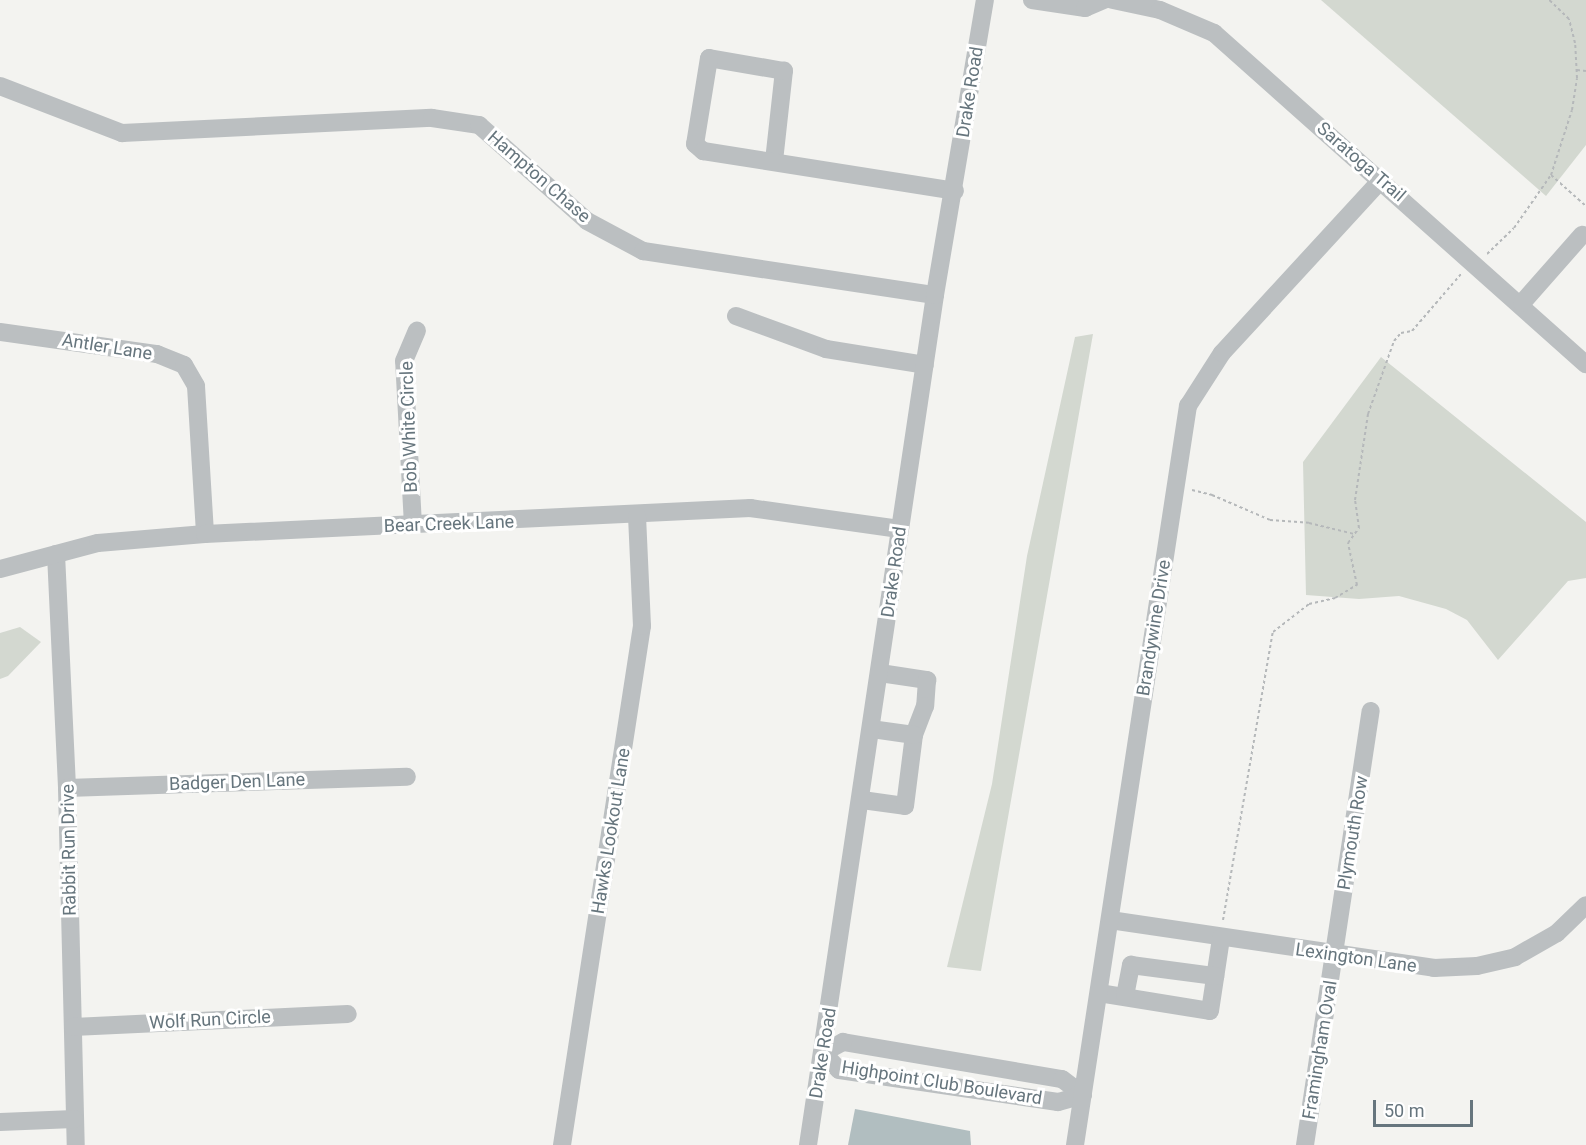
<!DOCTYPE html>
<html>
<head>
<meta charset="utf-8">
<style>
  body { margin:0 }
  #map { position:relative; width:1586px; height:1145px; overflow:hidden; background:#f3f3f0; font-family:Roboto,sans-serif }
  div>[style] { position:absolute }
  .green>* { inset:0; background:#d3d8d0 }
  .water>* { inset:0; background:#b1bec0 }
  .path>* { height:2px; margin-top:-1px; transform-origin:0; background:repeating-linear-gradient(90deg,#b5b8ba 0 3px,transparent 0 6px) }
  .minor>* { height:18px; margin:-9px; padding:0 9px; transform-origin:9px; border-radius:9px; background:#bbbfc1 }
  span { translate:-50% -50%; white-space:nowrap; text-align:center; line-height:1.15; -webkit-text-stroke:6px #fff; paint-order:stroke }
  .street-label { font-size:18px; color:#66757d }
  .scale { position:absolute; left:1373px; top:1100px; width:100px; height:27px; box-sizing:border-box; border:3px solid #66757d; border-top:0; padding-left:8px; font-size:18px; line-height:21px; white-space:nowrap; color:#66757d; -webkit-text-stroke:4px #fff; paint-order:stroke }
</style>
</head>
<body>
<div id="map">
  <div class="green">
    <i style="clip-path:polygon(1321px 0,1586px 0,1586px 145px,1546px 196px)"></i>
    <i style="clip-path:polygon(1093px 334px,981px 971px,947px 967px,992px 784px,1027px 556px,1075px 337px)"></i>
    <i style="clip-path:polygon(1381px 357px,1586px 522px,1586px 578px,1568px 581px,1498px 660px,1467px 620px,1446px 609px,1399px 596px,1359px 599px,1306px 595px,1303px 462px)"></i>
    <i style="clip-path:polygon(20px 627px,41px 642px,8px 676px,0 679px,0 633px)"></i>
  </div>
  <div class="water">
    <i style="clip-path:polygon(855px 1109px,970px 1131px,971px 1145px,848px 1145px)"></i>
  </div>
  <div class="path">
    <i style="left:1577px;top:70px;width:9px;rotate:6deg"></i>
    <i style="left:1551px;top:175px;width:47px;rotate:41.5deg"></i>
    <i style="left:1487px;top:254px;width:37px;rotate:-44deg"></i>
    <i style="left:1514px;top:228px;width:65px;rotate:-55.1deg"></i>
    <i style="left:1551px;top:175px;width:68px;rotate:-72.1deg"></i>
    <i style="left:1572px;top:110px;width:32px;rotate:-81deg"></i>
    <i style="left:1577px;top:78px;width:35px;rotate:-93deg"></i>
    <i style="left:1575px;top:43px;width:25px;rotate:-104deg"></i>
    <i style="left:1569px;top:19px;width:28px;rotate:-136deg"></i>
    <i style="left:1192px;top:490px;width:21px;rotate:14deg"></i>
    <i style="left:1212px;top:495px;width:63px;rotate:23.3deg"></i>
    <i style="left:1270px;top:520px;width:39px;rotate:4deg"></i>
    <i style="left:1309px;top:523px;width:46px;rotate:13.7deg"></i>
    <i style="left:1223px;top:920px;width:292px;rotate:-80.2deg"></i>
    <i style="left:1273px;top:632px;width:46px;rotate:-37.9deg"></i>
    <i style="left:1309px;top:604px;width:27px;rotate:-13deg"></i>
    <i style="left:1335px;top:598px;width:26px;rotate:-31deg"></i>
    <i style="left:1357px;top:585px;width:43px;rotate:-102.1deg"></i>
    <i style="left:1348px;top:543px;width:19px;rotate:-54deg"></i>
    <i style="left:1359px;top:528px;width:28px;rotate:-98deg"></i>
    <i style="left:1355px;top:500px;width:87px;rotate:-81.4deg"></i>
    <i style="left:1368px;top:414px;width:77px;rotate:-70.4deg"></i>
    <i style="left:1394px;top:341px;width:11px;rotate:-49deg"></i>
    <i style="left:1401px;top:333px;width:11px;rotate:-10deg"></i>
    <i style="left:1412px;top:331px;width:75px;rotate:-49.3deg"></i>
  </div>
  <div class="minor">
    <i style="left:1032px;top:0;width:54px;rotate:8.6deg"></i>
    <i style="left:1085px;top:8px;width:21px;rotate:-23deg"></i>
    <i style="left:1113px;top:0;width:48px;rotate:12deg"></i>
    <i style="left:1160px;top:10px;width:59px;rotate:23.1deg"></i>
    <i style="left:1214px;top:33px;width:498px;rotate:41.7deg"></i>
    <i style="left:0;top:86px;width:131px;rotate:21.1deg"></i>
    <i style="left:122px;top:133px;width:310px;rotate:-2.8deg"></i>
    <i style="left:432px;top:118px;width:48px;rotate:8.5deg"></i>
    <i style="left:479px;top:125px;width:144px;rotate:41.6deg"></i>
    <i style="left:587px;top:221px;width:64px;rotate:28.2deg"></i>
    <i style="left:643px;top:251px;width:295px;rotate:8.6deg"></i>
    <i style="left:774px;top:161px;width:91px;rotate:-83.7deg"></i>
    <i style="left:784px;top:71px;width:76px;rotate:-170.2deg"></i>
    <i style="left:709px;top:58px;width:87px;rotate:99.2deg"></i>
    <i style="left:695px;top:144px;width:11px;rotate:41deg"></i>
    <i style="left:703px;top:151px;width:255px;rotate:9deg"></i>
    <i style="left:1522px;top:303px;width:91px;rotate:-48.6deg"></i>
    <i style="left:736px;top:316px;width:96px;rotate:20.1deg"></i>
    <i style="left:826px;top:349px;width:100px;rotate:9.2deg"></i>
    <i style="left:0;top:332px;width:159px;rotate:8deg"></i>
    <i style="left:157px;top:354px;width:29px;rotate:22deg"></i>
    <i style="left:184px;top:365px;width:24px;rotate:60deg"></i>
    <i style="left:196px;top:386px;width:148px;rotate:86.5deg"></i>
    <i style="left:413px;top:525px;width:164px;rotate:-93.1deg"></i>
    <i style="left:404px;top:361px;width:33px;rotate:-67deg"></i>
    <i style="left:56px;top:554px;width:234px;rotate:87.3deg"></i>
    <i style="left:67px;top:788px;width:357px;rotate:88.6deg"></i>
    <i style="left:0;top:569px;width:101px;rotate:-14.9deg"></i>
    <i style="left:98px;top:543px;width:107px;rotate:-4.8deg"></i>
    <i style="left:205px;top:534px;width:546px;rotate:-2.73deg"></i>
    <i style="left:750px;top:508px;width:151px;rotate:8deg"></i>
    <i style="left:880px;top:673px;width:48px;rotate:8.5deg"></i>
    <i style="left:927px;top:680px;width:26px;rotate:94deg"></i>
    <i style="left:925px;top:706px;width:31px;rotate:111deg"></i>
    <i style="left:67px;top:788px;width:340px;rotate:-1.9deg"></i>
    <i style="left:862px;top:800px;width:43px;rotate:7.9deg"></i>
    <i style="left:905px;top:806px;width:72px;rotate:-82.8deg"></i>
    <i style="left:914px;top:735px;width:42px;rotate:-171.9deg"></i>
    <i style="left:1110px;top:920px;width:328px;rotate:8.4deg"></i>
    <i style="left:1434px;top:968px;width:43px;rotate:-2.7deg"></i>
    <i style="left:1477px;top:966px;width:39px;rotate:-13deg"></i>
    <i style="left:1515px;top:957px;width:48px;rotate:-29.7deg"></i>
    <i style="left:1557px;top:933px;width:40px;rotate:-44deg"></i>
    <i style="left:1099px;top:993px;width:112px;rotate:9.2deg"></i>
    <i style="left:1210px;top:1011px;width:74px;rotate:-81.4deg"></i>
    <i style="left:1125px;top:996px;width:32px;rotate:-79deg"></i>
    <i style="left:1131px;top:965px;width:85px;rotate:7.5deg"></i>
    <i style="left:73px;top:1027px;width:275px;rotate:-2.7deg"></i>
    <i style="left:843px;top:1042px;width:222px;rotate:9.6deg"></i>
    <i style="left:1062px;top:1079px;width:26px;rotate:37deg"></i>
    <i style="left:1083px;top:1095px;width:26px;rotate:164deg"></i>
    <i style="left:1058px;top:1102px;width:221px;rotate:-171.7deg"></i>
    <i style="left:839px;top:1070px;width:23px;rotate:-133deg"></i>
    <i style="left:823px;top:1053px;width:23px;rotate:-29deg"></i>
    <i style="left:0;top:1122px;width:74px;rotate:-2.3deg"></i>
    <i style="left:562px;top:1145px;width:525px;rotate:-81.24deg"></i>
    <i style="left:642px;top:626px;width:110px;rotate:-92.6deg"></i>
    <i style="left:808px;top:1145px;width:859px;rotate:-81.5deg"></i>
    <i style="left:935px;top:295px;width:299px;rotate:-80.4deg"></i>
    <i style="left:1075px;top:1145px;width:748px;rotate:-81.31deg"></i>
    <i style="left:1188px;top:406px;width:63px;rotate:-57.3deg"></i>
    <i style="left:1222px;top:353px;width:235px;rotate:-47.4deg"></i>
    <i style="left:1305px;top:1145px;width:439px;rotate:-81.4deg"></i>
  </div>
  <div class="street-label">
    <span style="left:970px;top:92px;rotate:-81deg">Drake Road</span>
    <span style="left:1361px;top:162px;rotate:41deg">Saratoga Trail</span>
    <span style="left:539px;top:177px;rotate:41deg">Hampton Chase</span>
    <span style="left:107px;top:347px;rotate:9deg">Antler Lane</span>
    <span style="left:409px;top:427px;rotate:-92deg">Bob White Circle</span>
    <span style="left:449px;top:524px;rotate:-2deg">Bear Creek Lane</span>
    <span style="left:894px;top:572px;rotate:-82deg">Drake Road</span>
    <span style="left:1154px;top:628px;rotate:-81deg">Brandywine Drive</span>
    <span style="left:237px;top:782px;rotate:-2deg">Badger Den Lane</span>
    <span style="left:611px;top:831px;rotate:-81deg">Hawks Lookout Lane</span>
    <span style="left:1353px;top:833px;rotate:-81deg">Plymouth Row</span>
    <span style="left:69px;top:850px;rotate:-91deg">Rabbit Run Drive</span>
    <span style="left:1356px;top:958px;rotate:8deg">Lexington Lane</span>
    <span style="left:210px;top:1020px;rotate:-3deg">Wolf Run Circle</span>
    <span style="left:1320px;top:1050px;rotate:-81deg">Framingham Oval</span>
    <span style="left:823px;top:1053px;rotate:-81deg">Drake Road</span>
    <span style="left:942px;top:1083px;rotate:9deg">Highpoint Club Boulevard</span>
  </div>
  <div class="scale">50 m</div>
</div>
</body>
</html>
